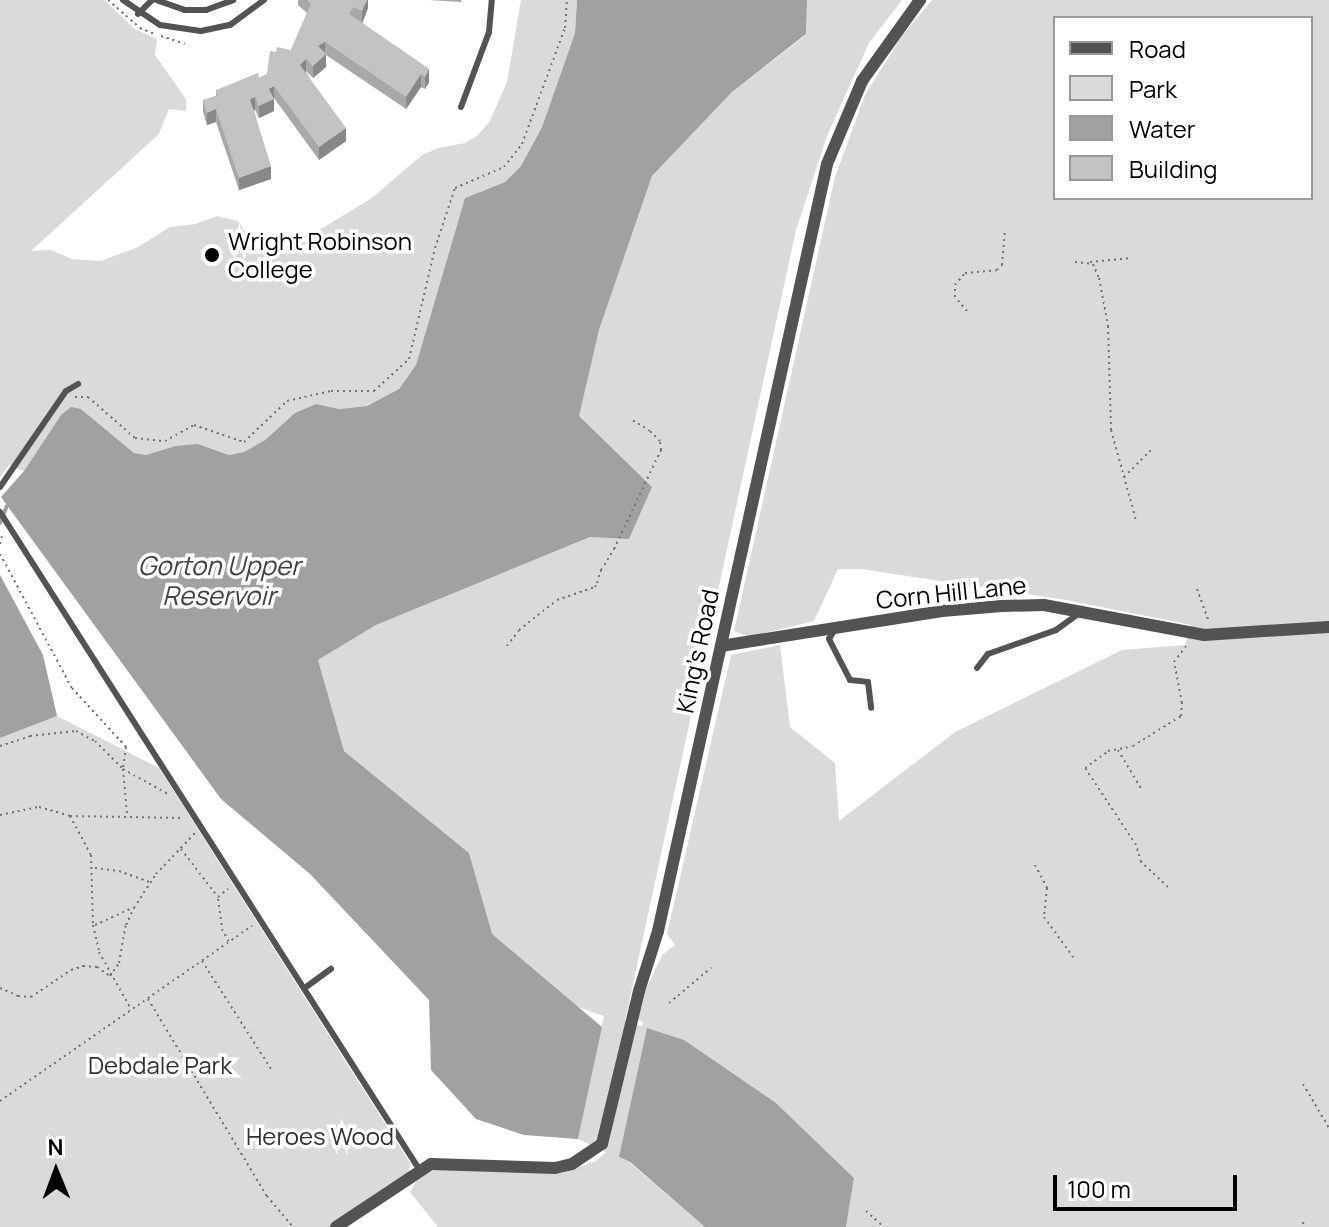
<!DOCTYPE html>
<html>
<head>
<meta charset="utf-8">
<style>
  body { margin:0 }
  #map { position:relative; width:1329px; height:1227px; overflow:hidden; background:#fff; font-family:Manrope,sans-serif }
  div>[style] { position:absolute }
  .green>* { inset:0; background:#dadada }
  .water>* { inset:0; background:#a1a1a1 }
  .stream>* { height:4px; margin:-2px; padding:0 2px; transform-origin:2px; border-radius:2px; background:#a1a1a1 }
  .path>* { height:2px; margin-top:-1px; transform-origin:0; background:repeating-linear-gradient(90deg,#757575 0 2px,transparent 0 6px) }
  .service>* { height:6px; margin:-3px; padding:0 3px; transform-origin:3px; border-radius:3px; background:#535353 }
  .minor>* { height:12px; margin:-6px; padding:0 6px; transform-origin:6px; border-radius:6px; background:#535353 }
  .wall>* { inset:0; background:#a8a8a8 }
  .shaded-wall>* { inset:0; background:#888 }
  .building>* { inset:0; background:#c3c3c3 }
  .dots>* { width:22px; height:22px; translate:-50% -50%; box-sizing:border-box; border:4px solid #fff; border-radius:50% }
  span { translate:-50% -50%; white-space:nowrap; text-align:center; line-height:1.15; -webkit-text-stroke:7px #fff; paint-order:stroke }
  .poi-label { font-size:24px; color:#000 }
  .left { translate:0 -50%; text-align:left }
  .street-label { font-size:24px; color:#000 }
  .park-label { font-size:24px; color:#313131 }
  .water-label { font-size:26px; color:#424242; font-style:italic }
  .legend { position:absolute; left:1053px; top:16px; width:260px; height:184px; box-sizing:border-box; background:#fff; border:2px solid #999; margin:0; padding:10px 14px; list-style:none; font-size:24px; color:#000 }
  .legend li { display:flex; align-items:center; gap:16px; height:40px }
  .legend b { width:40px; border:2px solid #999 }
  .north { position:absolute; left:16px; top:1131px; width:80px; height:80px; -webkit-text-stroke:6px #fff; paint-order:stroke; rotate:359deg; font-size:22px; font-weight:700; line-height:32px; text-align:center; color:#000 }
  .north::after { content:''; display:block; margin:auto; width:28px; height:36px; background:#000; clip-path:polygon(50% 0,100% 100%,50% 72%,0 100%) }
  .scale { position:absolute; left:1053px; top:1175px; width:184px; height:36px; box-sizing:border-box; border:4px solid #000; border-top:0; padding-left:10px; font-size:24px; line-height:28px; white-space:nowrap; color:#000; -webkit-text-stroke:6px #fff; paint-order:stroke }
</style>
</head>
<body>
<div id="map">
  <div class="green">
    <i style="clip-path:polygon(0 0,104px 0,135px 29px,157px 39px,155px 55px,186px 99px,186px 111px,169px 109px,159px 134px,31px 251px,51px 250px,72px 259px,101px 261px,138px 247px,170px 227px,195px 224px,217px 216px,238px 221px,255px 246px,286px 248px,301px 241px,372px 198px,422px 155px,438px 148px,465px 143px,478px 135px,490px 121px,507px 82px,521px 0,577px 0,575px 33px,542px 127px,521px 166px,505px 182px,465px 198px,416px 365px,399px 389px,367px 406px,338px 409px,316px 404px,295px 413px,265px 440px,244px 452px,229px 455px,198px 444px,146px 455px,134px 453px,81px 409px,61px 415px,24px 471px,9px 465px,0 477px)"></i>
    <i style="clip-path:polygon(evenodd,807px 0,902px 0,869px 43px,827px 136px,796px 230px,625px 1021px,642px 1026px,643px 1022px,636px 1019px,639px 1004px,662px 955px,675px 945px,667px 934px,731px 655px,780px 645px,790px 727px,835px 763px,839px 821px,955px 732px,1122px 650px,1185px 645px,1191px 625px,1066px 600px,861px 569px,838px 569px,814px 621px,749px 637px,734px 631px,835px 177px,865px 95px,901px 37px,932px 0,1329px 0,1329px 1227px,846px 1227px,854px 1178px,776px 1103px,619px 1157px,629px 1162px,705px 1227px,438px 1227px,410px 1192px,417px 1180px,439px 1167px,562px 1173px,596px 1161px,606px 1152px,578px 1139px,604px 1016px,578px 1007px,491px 934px,469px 853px,344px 751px,318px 660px,376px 625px,590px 537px,629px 538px,652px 487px,578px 416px,599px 330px,652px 176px,732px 92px,806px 35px,807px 0,1055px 18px,1311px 18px,1311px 198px,1055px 198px,1055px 18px)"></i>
    <i style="clip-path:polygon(57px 716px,159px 768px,410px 1163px,409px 1173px,331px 1227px,0 1227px,0 738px)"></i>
  </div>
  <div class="water">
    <i style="clip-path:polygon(577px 0,807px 0,806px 34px,732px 92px,652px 176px,599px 330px,579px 416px,652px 487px,629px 539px,590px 537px,376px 625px,318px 660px,344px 751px,469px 853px,492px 934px,602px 1027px,578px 1139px,524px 1135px,476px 1119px,431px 1070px,429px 1000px,310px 874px,221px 799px,1px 497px,24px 471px,61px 415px,71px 407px,81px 409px,134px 453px,146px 455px,176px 446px,198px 444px,229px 455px,244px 452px,265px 440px,295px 413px,316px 404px,339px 409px,367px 406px,399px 389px,416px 365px,465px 198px,505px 182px,521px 166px,542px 127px,575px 33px)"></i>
    <i style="clip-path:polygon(0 575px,43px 655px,57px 716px,0 738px)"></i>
    <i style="clip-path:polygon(647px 1028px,684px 1040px,776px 1103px,854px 1178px,846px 1227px,705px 1227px,630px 1162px,619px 1157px)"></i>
  </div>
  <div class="stream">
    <i style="left:0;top:523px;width:18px;rotate:-68deg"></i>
  </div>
  <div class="path">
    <i style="left:108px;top:0;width:43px;rotate:41.2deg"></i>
    <i style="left:140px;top:28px;width:16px;rotate:22deg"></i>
    <i style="left:161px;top:36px;width:25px;rotate:18deg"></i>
    <i style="left:1075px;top:262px;width:18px;rotate:6deg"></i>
    <i style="left:1093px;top:264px;width:15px;rotate:67deg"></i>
    <i style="left:1099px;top:278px;width:49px;rotate:79.4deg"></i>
    <i style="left:1108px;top:326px;width:104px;rotate:88.3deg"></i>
    <i style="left:1111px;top:430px;width:93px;rotate:74.5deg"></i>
    <i style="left:1090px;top:262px;width:42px;rotate:-5.4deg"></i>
    <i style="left:967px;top:311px;width:18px;rotate:-131deg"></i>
    <i style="left:955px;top:297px;width:12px;rotate:-90deg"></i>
    <i style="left:955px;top:285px;width:16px;rotate:-50deg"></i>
    <i style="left:965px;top:273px;width:32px;rotate:-5deg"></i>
    <i style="left:997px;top:270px;width:7px;rotate:-45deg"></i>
    <i style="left:1002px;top:265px;width:33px;rotate:-85deg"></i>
    <i style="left:75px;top:397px;width:13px"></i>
    <i style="left:88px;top:397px;width:62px;rotate:41.1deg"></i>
    <i style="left:135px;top:438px;width:30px;rotate:6deg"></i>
    <i style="left:165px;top:441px;width:33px;rotate:-29deg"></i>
    <i style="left:194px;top:425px;width:53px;rotate:18.8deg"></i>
    <i style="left:244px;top:442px;width:59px;rotate:-43.6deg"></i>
    <i style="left:287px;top:401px;width:45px;rotate:-12.8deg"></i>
    <i style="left:331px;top:391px;width:43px"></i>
    <i style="left:374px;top:391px;width:47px;rotate:-42.4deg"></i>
    <i style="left:409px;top:359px;width:114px;rotate:-76.8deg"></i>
    <i style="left:435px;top:248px;width:63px;rotate:-71.6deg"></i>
    <i style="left:455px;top:188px;width:53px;rotate:-23.2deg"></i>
    <i style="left:504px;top:167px;width:29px;rotate:-52deg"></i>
    <i style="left:522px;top:144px;width:124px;rotate:-69.7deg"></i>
    <i style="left:565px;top:28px;width:28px;rotate:-86deg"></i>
    <i style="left:1124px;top:477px;width:38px;rotate:-45deg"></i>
    <i style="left:0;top:544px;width:8px;rotate:-76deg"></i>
    <i style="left:0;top:554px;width:152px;rotate:61.8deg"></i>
    <i style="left:72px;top:688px;width:80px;rotate:47.5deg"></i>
    <i style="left:126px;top:747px;width:22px;rotate:98deg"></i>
    <i style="left:123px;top:769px;width:45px;rotate:84.9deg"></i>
    <i style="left:1197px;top:589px;width:35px;rotate:70deg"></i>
    <i style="left:507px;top:646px;width:20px;rotate:-53deg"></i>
    <i style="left:519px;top:630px;width:48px;rotate:-38.3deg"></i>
    <i style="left:557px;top:600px;width:40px;rotate:-18.9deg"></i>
    <i style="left:595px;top:587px;width:4px;rotate:-63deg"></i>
    <i style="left:597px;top:583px;width:14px;rotate:-73deg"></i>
    <i style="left:601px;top:570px;width:25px;rotate:-58deg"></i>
    <i style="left:614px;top:549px;width:110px;rotate:-64.6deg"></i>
    <i style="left:661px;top:450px;width:9px;rotate:-96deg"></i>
    <i style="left:660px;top:441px;width:14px;rotate:-135deg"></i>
    <i style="left:650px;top:431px;width:22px;rotate:-148deg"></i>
    <i style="left:0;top:746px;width:32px;rotate:-18deg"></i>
    <i style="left:30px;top:736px;width:46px;rotate:-6.2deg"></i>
    <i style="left:76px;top:731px;width:21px;rotate:28deg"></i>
    <i style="left:95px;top:741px;width:40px;rotate:45deg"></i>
    <i style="left:123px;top:769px;width:51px;rotate:29.1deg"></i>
    <i style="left:1118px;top:750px;width:47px;rotate:59deg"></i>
    <i style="left:0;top:815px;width:40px;rotate:-12deg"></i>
    <i style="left:39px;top:807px;width:32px;rotate:16deg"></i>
    <i style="left:70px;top:816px;width:114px;rotate:1deg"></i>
    <i style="left:70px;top:816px;width:44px;rotate:61.7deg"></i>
    <i style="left:91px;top:855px;width:70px;rotate:88.4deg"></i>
    <i style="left:93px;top:925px;width:28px;rotate:77deg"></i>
    <i style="left:99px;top:952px;width:65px;rotate:60.7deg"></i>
    <i style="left:181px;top:849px;width:61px;rotate:52.4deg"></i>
    <i style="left:218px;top:897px;width:13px;rotate:-39deg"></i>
    <i style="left:1035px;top:865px;width:26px;rotate:62deg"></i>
    <i style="left:1047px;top:888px;width:29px;rotate:96deg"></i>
    <i style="left:1044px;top:917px;width:54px;rotate:54deg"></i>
    <i style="left:95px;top:868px;width:24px;rotate:7deg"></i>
    <i style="left:119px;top:871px;width:33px;rotate:20deg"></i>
    <i style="left:1168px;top:887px;width:37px;rotate:-137deg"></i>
    <i style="left:1141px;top:862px;width:18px;rotate:-106deg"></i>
    <i style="left:1136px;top:845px;width:92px;rotate:-123.5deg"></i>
    <i style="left:1085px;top:768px;width:29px;rotate:-36deg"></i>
    <i style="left:1108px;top:751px;width:25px;rotate:-11deg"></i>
    <i style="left:1133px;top:746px;width:57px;rotate:-32deg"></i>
    <i style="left:1181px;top:716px;width:13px;rotate:-86deg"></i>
    <i style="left:1182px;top:703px;width:42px;rotate:-101deg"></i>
    <i style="left:1174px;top:662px;width:20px;rotate:-53deg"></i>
    <i style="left:218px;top:899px;width:30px;rotate:82deg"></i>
    <i style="left:222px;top:929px;width:15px;rotate:62deg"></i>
    <i style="left:95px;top:925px;width:41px;rotate:-24.7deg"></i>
    <i style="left:202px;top:961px;width:128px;rotate:57.4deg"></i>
    <i style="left:0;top:988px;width:20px;rotate:24deg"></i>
    <i style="left:18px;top:996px;width:13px;rotate:4deg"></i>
    <i style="left:31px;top:997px;width:48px;rotate:-34deg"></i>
    <i style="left:71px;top:970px;width:13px;rotate:-18deg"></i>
    <i style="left:83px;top:966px;width:14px;rotate:4deg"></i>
    <i style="left:97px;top:967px;width:16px;rotate:35deg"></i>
    <i style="left:110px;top:976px;width:16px;rotate:-55deg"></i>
    <i style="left:119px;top:963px;width:39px;rotate:-80deg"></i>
    <i style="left:126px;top:925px;width:19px;rotate:-65deg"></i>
    <i style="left:134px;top:908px;width:40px;rotate:-57.1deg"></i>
    <i style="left:156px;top:874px;width:57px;rotate:-46.4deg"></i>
    <i style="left:148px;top:999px;width:230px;rotate:58.9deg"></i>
    <i style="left:267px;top:1196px;width:40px;rotate:50deg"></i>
    <i style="left:669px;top:1003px;width:55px;rotate:-39.8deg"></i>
    <i style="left:1303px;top:1084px;width:51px;rotate:59.4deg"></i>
    <i style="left:0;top:1101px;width:307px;rotate:-34.8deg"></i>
    <i style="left:866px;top:1211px;width:24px;rotate:42deg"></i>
    <i style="left:1303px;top:1222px;width:5px;rotate:79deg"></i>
  </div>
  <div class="service">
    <i style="left:123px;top:0;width:45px;rotate:34deg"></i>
    <i style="left:160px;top:25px;width:41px;rotate:8.3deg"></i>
    <i style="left:201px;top:31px;width:30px;rotate:-12deg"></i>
    <i style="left:230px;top:25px;width:42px;rotate:-36.3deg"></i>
    <i style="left:156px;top:0;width:31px;rotate:19deg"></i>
    <i style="left:185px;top:10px;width:21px"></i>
    <i style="left:206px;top:10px;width:29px;rotate:-20deg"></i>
    <i style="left:138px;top:14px;width:20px;rotate:-45deg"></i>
    <i style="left:461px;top:107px;width:80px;rotate:-69.5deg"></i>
    <i style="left:489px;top:32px;width:32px;rotate:-85deg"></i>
    <i style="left:0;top:487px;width:116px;rotate:-55.5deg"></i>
    <i style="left:66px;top:391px;width:14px;rotate:-30deg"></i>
    <i style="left:0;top:512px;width:779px;rotate:57.47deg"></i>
    <i style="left:834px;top:631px;width:9px;rotate:122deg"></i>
    <i style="left:829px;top:639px;width:46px;rotate:62.9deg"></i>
    <i style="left:850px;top:680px;width:18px;rotate:6deg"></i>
    <i style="left:868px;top:682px;width:26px;rotate:83deg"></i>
    <i style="left:977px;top:668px;width:18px;rotate:-52deg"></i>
    <i style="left:988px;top:654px;width:72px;rotate:-19.4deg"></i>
    <i style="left:1056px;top:630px;width:29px;rotate:-36deg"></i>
    <i style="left:306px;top:987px;width:31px;rotate:-36deg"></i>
  </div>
  <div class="minor">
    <i style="left:721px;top:646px;width:224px;rotate:-9deg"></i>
    <i style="left:942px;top:611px;width:60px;rotate:-4.8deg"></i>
    <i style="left:1002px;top:606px;width:42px;rotate:-1.4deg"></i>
    <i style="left:1044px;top:605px;width:163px;rotate:10.6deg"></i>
    <i style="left:1204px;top:635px;width:125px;rotate:-3.7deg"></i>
    <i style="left:336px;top:1227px;width:114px;rotate:-33.6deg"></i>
    <i style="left:431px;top:1164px;width:124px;rotate:1.8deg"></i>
    <i style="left:555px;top:1168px;width:17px;rotate:-13deg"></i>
    <i style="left:572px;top:1164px;width:36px;rotate:-34deg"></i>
    <i style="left:602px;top:1144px;width:157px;rotate:-76.4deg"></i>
    <i style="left:639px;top:991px;width:63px;rotate:-72.4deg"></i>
    <i style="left:658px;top:931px;width:785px;rotate:-77.57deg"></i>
    <i style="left:827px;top:164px;width:90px;rotate:-67.1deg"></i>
    <i style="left:862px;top:81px;width:100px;rotate:-54.4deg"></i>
  </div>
  <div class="wall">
    <i style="clip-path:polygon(298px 0,368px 0,368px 8px,362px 23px,429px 69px,429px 82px,425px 89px,421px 87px,406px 109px,326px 55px,326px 67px,313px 78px,306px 71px,306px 72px,346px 141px,319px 160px,274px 98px,274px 111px,259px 118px,255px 110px,254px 110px,271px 179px,239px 190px,216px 122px,207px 125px,203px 112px,203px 100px,216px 96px,216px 90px,259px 78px,267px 74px,276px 52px,291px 50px,307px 13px,298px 5px)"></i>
    <i style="clip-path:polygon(428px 0,461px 0,461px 2px)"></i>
  </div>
  <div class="shaded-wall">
    <i style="clip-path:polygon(367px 0,368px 0,368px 8px,362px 24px,362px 11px)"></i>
    <i style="clip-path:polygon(325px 42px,325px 54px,318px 46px)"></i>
    <i style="clip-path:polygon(326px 54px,326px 67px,313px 78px,313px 66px)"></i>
    <i style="clip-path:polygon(306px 59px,306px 71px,300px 78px,300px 65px)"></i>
    <i style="clip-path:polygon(429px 69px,429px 82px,425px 89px,425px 77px)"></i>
    <i style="clip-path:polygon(421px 74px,421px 87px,406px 109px,406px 97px)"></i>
    <i style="clip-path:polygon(274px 86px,274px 111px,259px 118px,259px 106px,269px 89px)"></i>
    <i style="clip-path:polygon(255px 97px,255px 110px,250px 112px,250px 99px)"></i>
    <i style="clip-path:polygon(216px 109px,216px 122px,207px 125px,207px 113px)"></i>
    <i style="clip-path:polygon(346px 128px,346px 141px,319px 160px,319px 147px)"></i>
    <i style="clip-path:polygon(271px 166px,271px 179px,239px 190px,239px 178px)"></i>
  </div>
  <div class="building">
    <i style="clip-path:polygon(307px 0,367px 0,362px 11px,353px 7px,349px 14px,429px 69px,425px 77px,421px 74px,406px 97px,325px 42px,318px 46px,326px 54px,313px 66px,306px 59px,300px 65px,346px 128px,319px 147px,274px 86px,269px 89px,274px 99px,259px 106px,255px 97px,250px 99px,271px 166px,239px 178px,216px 109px,207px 113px,203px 100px,217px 96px,216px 90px,258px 73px,259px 78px,267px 74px,270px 51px,276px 52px,277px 47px,291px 50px,311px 4px)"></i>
  </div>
  <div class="dots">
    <i style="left:212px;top:255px;background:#000"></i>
  </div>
  <div class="poi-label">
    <span class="left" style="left:228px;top:255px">Wright Robinson<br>College</span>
  </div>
  <div class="street-label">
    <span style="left:951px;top:592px;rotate:-6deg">Corn Hill Lane</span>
    <span style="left:697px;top:651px;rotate:-78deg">King's Road</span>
  </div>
  <div class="park-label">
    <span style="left:160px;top:1065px">Debdale Park</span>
    <span style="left:320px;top:1136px">Heroes Wood</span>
  </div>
  <div class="water-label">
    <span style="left:219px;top:581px">Gorton Upper<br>Reservoir</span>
  </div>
  <ul class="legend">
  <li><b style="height:10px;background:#535353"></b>Road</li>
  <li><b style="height:22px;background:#dadada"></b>Park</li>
  <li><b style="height:22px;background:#a1a1a1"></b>Water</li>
  <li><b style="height:22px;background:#c3c3c3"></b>Building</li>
  </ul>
  <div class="north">N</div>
  <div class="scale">100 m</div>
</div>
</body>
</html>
